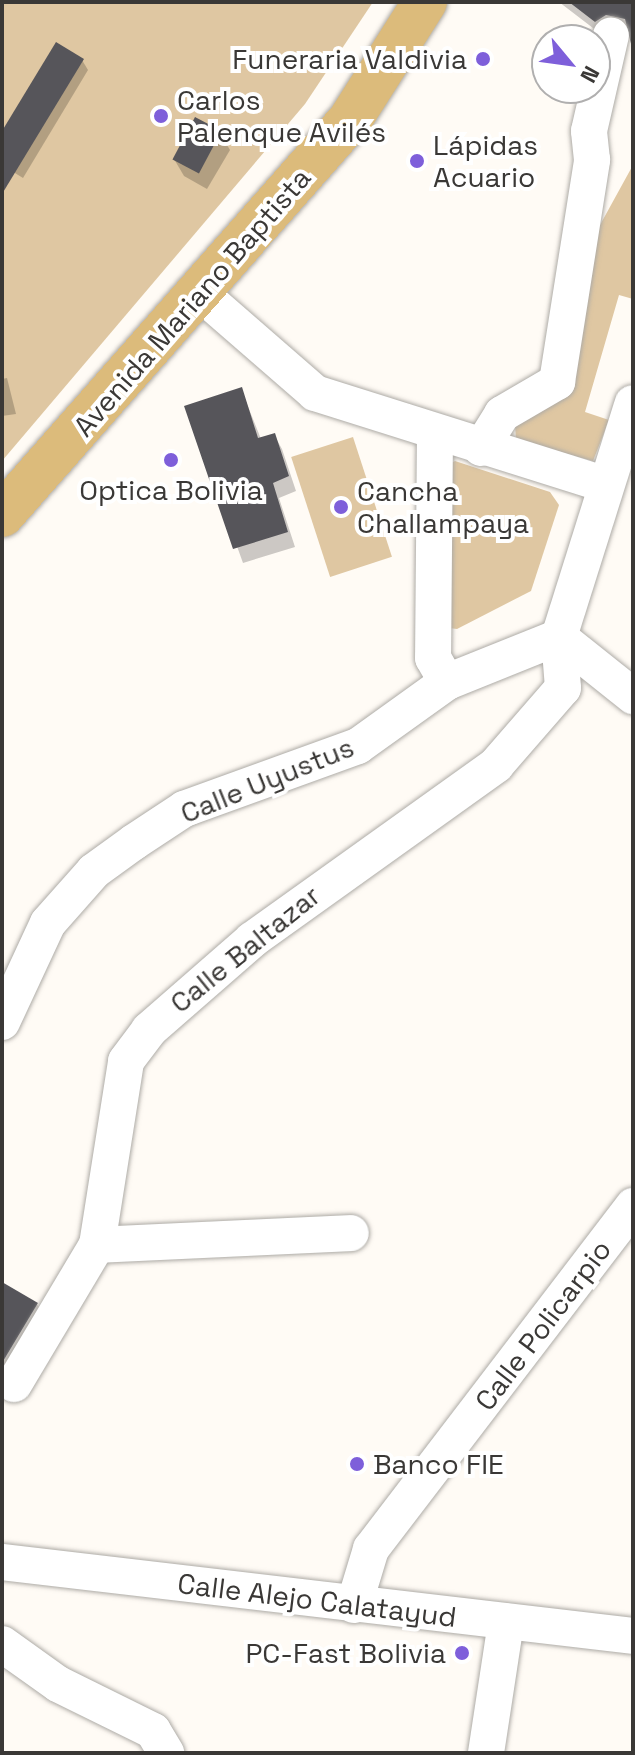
<!DOCTYPE html>
<html>
<head>
<meta charset="utf-8">
<style>
  body { margin:0 }
  #map { position:relative; width:635px; height:1755px; overflow:hidden; background:#fffbf5; font-family:"Space Grotesk",sans-serif }
  div>[style] { position:absolute }
  .green>* { inset:0; background:#dfc7a2; transform-origin:0 0 }
  .shadow>* { inset:0; background:#0003 }
  .building>* { inset:0; background:#56555a; transform-origin:0 0 }
  .roads { filter:drop-shadow(0 0 2px #aeaba6) drop-shadow(0 0 2px #aeaba6) }
  .minor>* { height:36px; margin:-18px; padding:0 18px; transform-origin:18px; border-radius:18px; background:#fff }
  .major>* { height:44px; margin:-22px; padding:0 22px; transform-origin:22px; border-radius:22px; background:#dcbb7b }
  .dots>* { width:22px; height:22px; translate:-50% -50%; box-sizing:border-box; border:4px solid #fff; border-radius:50% }
  span { translate:-50% -50%; white-space:nowrap; text-align:center; line-height:1.15; -webkit-text-stroke:8px #fff; paint-order:stroke }
  .poi-label { font-size:28px; color:#3a3836 }
  .right { translate:-100% -50%; text-align:right }
  .left { translate:0 -50%; text-align:left }
  .street-label { font-size:28px; color:#3a3836 }
  .frame { position:absolute; inset:0; border:4px solid #3a3836; pointer-events:none }
  .north { position:absolute; left:531px; top:24px; width:80px; height:80px; box-sizing:border-box; background:#fff; border:2px solid #b0afaf; border-radius:50%; rotate:119deg; font-size:22px; font-weight:700; line-height:32px; text-align:center; color:#3a3836 }
  .north::after { content:''; display:block; margin:auto; width:28px; height:36px; background:#7e5fda; clip-path:polygon(50% 0,100% 100%,50% 72%,0 100%) }
</style>
</head>
<body>
<div id="map">
  <div class="green">
    <i style="clip-path:polygon(2px 2px,373px 2px,305px 104px,2px 461px)"></i>
    <i style="clip-path:polygon(633px 165px,633px 299px,619px 295px,585px 412px,609px 420px,593px 461px,516px 440px,515px 424px,529px 407px,589px 245px)"></i>
    <i style="left:353px;top:437px;width:126px;height:65px;rotate:72deg"></i>
    <i style="clip-path:polygon(455px 461px,550px 492px,559px 505px,531px 591px,457px 629px,449px 628px,446px 466px)"></i>
  </div>
  <div class="shadow">
    <i style="clip-path:polygon(559px 2px,633px 2px,633px 51px,629px 34px,606px 38px)"></i>
    <i style="clip-path:polygon(82px 60px,88px 70px,23px 178px,2px 165px,2px 135px)"></i>
    <i style="clip-path:polygon(220px 133px,230px 150px,207px 189px,184px 176px,174px 159px)"></i>
    <i style="clip-path:polygon(7px 378px,16px 414px,2px 416px,2px 379px)"></i>
    <i style="clip-path:polygon(241px 389px,261px 439px,274px 435px,282px 449px,296px 491px,279px 498px,295px 547px,243px 563px,187px 407px)"></i>
    <i style="clip-path:polygon(2px 1285px,37px 1304px,47px 1321px,2px 1384px)"></i>
  </div>
  <div class="building">
    <i style="clip-path:polygon(569px 2px,633px 2px,633px 52px,625px 19px,606px 15px,595px 22px)"></i>
    <i style="clip-path:polygon(56px 42px,84px 59px,2px 194px,2px 131px)"></i>
    <i style="left:195px;top:117px;width:30px;height:48px;rotate:28deg"></i>
    <i style="clip-path:polygon(242px 387px,258px 438px,275px 433px,289px 476px,273px 483px,288px 532px,233px 549px,184px 406px)"></i>
    <i style="clip-path:polygon(2px 1282px,38px 1303px,2px 1363px)"></i>
  </div>
  <div class="roads">
    <div class="minor">
      <i style="left:200px;top:293px;width:152px;rotate:41deg"></i>
      <i style="left:315px;top:393px;width:305px;rotate:17.5deg"></i>
      <i style="left:435px;top:434px;width:224px;rotate:90.5deg"></i>
      <i style="left:433px;top:658px;width:28px;rotate:60deg"></i>
      <i style="left:481px;top:448px;width:40px;rotate:-58deg"></i>
      <i style="left:502px;top:414px;width:64px;rotate:-30.2deg"></i>
      <i style="left:557px;top:382px;width:225px;rotate:-81deg"></i>
      <i style="left:592px;top:160px;width:29px;rotate:-96deg"></i>
      <i style="left:589px;top:131px;width:98px;rotate:-77.1deg"></i>
      <i style="left:559px;top:637px;width:95px;rotate:38.6deg"></i>
      <i style="left:2px;top:1022px;width:109px;rotate:-65.1deg"></i>
      <i style="left:48px;top:923px;width:69px;rotate:-48.5deg"></i>
      <i style="left:94px;top:871px;width:49px;rotate:-35.9deg"></i>
      <i style="left:134px;top:842px;width:60px;rotate:-33.4deg"></i>
      <i style="left:184px;top:809px;width:185px;rotate:-19.9deg"></i>
      <i style="left:358px;top:746px;width:110px;rotate:-35.7deg"></i>
      <i style="left:447px;top:682px;width:121px;rotate:-21.9deg"></i>
      <i style="left:97px;top:1245px;width:254px;rotate:-2.7deg"></i>
      <i style="left:14px;top:1384px;width:162px;rotate:-59.2deg"></i>
      <i style="left:97px;top:1245px;width:186px;rotate:-81deg"></i>
      <i style="left:126px;top:1061px;width:39px;rotate:-53deg"></i>
      <i style="left:149px;top:1030px;width:137px;rotate:-41.1deg"></i>
      <i style="left:252px;top:940px;width:300px;rotate:-35.6deg"></i>
      <i style="left:496px;top:765px;width:102px;rotate:-49deg"></i>
      <i style="left:563px;top:688px;width:51px;rotate:-94.5deg"></i>
      <i style="left:559px;top:637px;width:245px;rotate:-72.5deg"></i>
      <i style="left:2px;top:1562px;width:635px;rotate:6.69deg"></i>
      <i style="left:354px;top:1605px;width:59px;rotate:-73.1deg"></i>
      <i style="left:371px;top:1549px;width:432px;rotate:-52.6deg"></i>
      <i style="left:2px;top:1644px;width:69px;rotate:35.5deg"></i>
      <i style="left:58px;top:1684px;width:106px;rotate:26.3deg"></i>
      <i style="left:153px;top:1731px;width:26px;rotate:59deg"></i>
      <i style="left:486px;top:1753px;width:133px;rotate:-81.3deg"></i>
    </div>
    <div class="major">
      <i style="left:2px;top:515px;width:526px;rotate:-48.62deg"></i>
      <i style="left:350px;top:120px;width:140px;rotate:-57.6deg"></i>
    </div>
  </div>
  <div class="dots">
    <i style="left:483px;top:59px;background:#7e5fda"></i>
    <i style="left:161px;top:116px;background:#7e5fda"></i>
    <i style="left:417px;top:161px;background:#7e5fda"></i>
    <i style="left:171px;top:460px;background:#7e5fda"></i>
    <i style="left:341px;top:507px;background:#7e5fda"></i>
    <i style="left:357px;top:1464px;background:#7e5fda"></i>
    <i style="left:462px;top:1653px;background:#7e5fda"></i>
  </div>
  <div class="poi-label">
    <span class="right" style="left:467px;top:59px">Funeraria Valdivia</span>
    <span class="left" style="left:177px;top:116px">Carlos<br>Palenque Avilés</span>
    <span class="left" style="left:433px;top:161px">Lápidas<br>Acuario</span>
    <span style="left:171px;top:490px">Optica Bolivia</span>
    <span class="left" style="left:357px;top:507px">Cancha<br>Challampaya</span>
    <span class="left" style="left:373px;top:1464px">Banco FIE</span>
    <span class="right" style="left:446px;top:1653px">PC-Fast Bolivia</span>
  </div>
  <div class="street-label">
    <span style="left:192px;top:302px;rotate:-49deg">Avenida Mariano Baptista</span>
    <span style="left:267px;top:780px;rotate:-22deg">Calle Uyustus</span>
    <span style="left:245px;top:949px;rotate:-39deg">Calle Baltazar</span>
    <span style="left:543px;top:1325px;rotate:-53deg">Calle Policarpio</span>
    <span style="left:317px;top:1600px;rotate:7deg">Calle Alejo Calatayud</span>
  </div>
  <div class="frame"></div>
  <div class="north">N</div>
</div>
</body>
</html>
